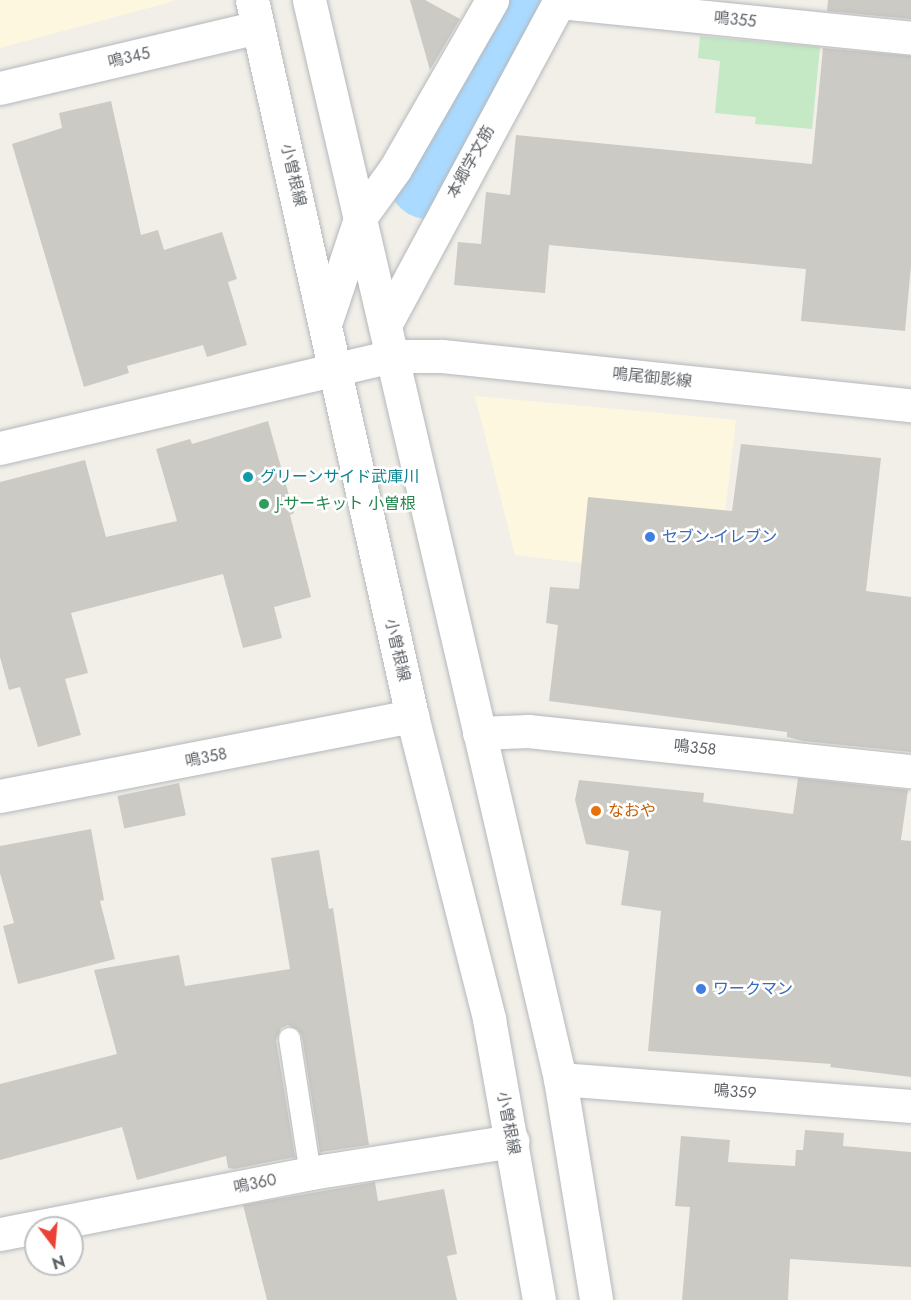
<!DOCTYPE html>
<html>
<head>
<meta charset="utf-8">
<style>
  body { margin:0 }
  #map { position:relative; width:911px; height:1300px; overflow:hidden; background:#f1efe8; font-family:Jost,"Noto Sans JP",sans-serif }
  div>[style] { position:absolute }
  .commercial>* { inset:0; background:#fef7e0 }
  .green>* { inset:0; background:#c5e8c5 }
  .river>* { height:80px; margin:-40px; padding:0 40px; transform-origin:40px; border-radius:40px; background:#aadaff }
  .building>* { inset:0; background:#cccac5; transform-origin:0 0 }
  .roads { filter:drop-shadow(0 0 2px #b5b8bc) drop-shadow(0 0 2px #b5b8bc) }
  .lane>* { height:21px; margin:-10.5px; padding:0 10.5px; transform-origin:10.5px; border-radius:10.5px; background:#fff }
  .street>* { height:33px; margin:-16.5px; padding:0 16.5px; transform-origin:16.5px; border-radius:16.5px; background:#fff }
  .secondary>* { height:33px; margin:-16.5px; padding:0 16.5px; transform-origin:16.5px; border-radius:16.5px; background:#fff }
  .dots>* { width:16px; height:16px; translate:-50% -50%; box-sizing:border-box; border:3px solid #fff; border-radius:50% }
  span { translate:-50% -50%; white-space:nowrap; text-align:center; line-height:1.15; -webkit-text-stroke:5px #fff; paint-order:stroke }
  .street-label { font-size:16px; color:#5f6368 }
  .culture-label { font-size:16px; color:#0d838f }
  .left { translate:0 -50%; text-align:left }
  .leisure-label { font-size:16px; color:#27864d }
  .shop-label { font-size:16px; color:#366cbe }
  .food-label { font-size:16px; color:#c56008 }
  .north { position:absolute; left:24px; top:1216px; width:60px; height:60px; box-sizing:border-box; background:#fff; border:2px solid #bfc1c3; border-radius:50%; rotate:164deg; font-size:16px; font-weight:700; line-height:24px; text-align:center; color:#5f6368 }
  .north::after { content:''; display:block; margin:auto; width:21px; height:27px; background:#ea4335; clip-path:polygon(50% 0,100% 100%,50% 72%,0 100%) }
</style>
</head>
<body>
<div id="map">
  <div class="commercial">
    <i style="clip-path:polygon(0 0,174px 0,174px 1px,0 48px)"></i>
    <i style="clip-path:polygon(475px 396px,736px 420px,717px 579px,515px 555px)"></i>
  </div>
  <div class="green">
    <i style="clip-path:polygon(700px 36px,820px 47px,812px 129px,755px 124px,756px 117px,715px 113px,720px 61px,698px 58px)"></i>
  </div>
  <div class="river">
    <i style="left:428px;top:179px;width:205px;rotate:-60.8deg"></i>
  </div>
  <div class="building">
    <i style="clip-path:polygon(410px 0,425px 0,460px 19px,430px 70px)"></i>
    <i style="clip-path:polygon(828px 0,911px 0,911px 19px,827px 11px)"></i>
    <i style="clip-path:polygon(823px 48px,911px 56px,911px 266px,905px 331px,801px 321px,806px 269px,549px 245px,545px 293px,454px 285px,458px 242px,481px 244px,486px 192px,510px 195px,516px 135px,812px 164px)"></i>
    <i style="clip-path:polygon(111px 101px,141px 235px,158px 230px,164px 250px,222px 232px,237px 279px,228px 282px,247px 345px,207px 357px,203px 345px,127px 366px,129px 373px,84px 387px,12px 144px,62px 128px,59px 113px)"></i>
    <i style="clip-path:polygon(268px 421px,294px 513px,290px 515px,311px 597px,274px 607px,282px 638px,243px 648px,223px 574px,71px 613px,88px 673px,65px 679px,81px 735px,38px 747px,20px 687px,9px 690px,0 657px,0 482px,85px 460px,106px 537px,177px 521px,156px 449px,190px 439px,192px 444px)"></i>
    <i style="clip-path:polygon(741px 444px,881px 458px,866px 591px,911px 597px,911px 752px,803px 741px,787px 737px,787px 732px,549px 701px,558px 625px,546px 623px,550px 587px,579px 589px,588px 497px,732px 511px)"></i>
    <i style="clip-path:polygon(798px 778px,908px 790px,901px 840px,911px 841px,911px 1077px,830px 1067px,831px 1064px,648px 1051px,661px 911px,621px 905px,629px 851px,586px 844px,575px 800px,579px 780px,704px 793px,703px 802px,793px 814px)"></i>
    <i style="left:179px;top:783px;width:33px;height:63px;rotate:78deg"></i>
    <i style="clip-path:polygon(91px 829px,104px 900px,100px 901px,115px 959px,18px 984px,3px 926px,14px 923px,0 873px,0 846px)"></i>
    <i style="clip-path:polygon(319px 850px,329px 909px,333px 908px,369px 1145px,320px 1152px,302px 1036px,298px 1030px,288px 1025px,281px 1028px,276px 1040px,295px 1157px,234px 1169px,228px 1168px,226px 1156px,137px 1180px,122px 1127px,0 1160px,0 1084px,117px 1054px,94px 970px,179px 955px,185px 986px,290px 969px,271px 858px)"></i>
    <i style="clip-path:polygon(805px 1130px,844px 1133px,843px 1146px,911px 1152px,911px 1267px,790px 1259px,788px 1300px,682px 1300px,690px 1207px,675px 1206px,681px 1136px,730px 1140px,728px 1162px,795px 1166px,796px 1150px,803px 1150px)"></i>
    <i style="clip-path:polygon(375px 1182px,378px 1201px,444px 1189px,457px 1254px,447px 1256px,457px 1300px,267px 1300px,243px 1205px)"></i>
  </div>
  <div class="roads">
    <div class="lane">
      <i style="left:289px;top:1038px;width:137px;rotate:81.2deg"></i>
    </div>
    <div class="street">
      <i style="left:559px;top:2px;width:354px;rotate:5.8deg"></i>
      <i style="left:0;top:88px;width:265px;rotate:-13.3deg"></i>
      <i style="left:326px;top:321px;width:111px;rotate:-71.6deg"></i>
      <i style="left:361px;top:216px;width:58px;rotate:-54.1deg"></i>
      <i style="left:395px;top:169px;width:195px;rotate:-60.1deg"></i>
      <i style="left:385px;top:325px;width:369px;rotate:-61.7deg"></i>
      <i style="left:0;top:448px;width:403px;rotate:-13.2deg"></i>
      <i style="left:479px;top:733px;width:49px;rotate:-2.3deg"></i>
      <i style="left:528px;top:731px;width:385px;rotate:6deg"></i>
      <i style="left:0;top:796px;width:420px;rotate:-11deg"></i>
      <i style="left:560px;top:1079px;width:352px;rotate:4.4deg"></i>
      <i style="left:0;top:1234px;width:316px;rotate:-11.1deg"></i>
      <i style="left:310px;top:1173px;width:205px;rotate:-9deg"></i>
    </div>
    <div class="secondary">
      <i style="left:252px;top:0;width:734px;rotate:77.4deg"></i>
      <i style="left:412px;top:716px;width:313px;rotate:75.7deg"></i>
      <i style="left:489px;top:1019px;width:285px;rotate:79.9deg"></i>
      <i style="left:309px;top:0;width:1108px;rotate:76.9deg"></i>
      <i style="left:560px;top:1079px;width:224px;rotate:80.7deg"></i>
      <i style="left:392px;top:356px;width:50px"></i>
      <i style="left:442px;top:356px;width:472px;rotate:6deg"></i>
    </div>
  </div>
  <div class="dots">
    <i style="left:248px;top:477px;background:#0f9aa8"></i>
    <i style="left:264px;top:504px;background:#2e9e5b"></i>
    <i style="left:650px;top:537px;background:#3f7fe0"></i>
    <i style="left:596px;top:811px;background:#e8710a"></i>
    <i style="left:701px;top:989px;background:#3f7fe0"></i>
  </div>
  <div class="street-label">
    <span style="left:735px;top:20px;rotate:6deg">鳴355</span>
    <span style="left:129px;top:58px;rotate:-13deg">鳴345</span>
    <span style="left:471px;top:162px;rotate:-61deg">本郷学文筋</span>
    <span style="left:293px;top:175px;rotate:77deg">小曽根線</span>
    <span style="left:652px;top:378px;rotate:6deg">鳴尾御影線</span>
    <span style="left:397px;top:650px;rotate:77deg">小曽根線</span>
    <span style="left:695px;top:748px;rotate:6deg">鳴358</span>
    <span style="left:206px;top:758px;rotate:-11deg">鳴358</span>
    <span style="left:735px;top:1092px;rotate:4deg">鳴359</span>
    <span style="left:508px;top:1123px;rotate:79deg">小曽根線</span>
    <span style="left:255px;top:1184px;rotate:-11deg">鳴360</span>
  </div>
  <div class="culture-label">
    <span class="left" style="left:260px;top:477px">グリーンサイド武庫川</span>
  </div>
  <div class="leisure-label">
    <span class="left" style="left:276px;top:504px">J-サーキット 小曽根</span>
  </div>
  <div class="shop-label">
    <span class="left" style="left:662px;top:537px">セブン-イレブン</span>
    <span class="left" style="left:713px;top:989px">ワークマン</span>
  </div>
  <div class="food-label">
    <span class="left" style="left:608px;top:811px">なおや</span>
  </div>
  <div class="north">N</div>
</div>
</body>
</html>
